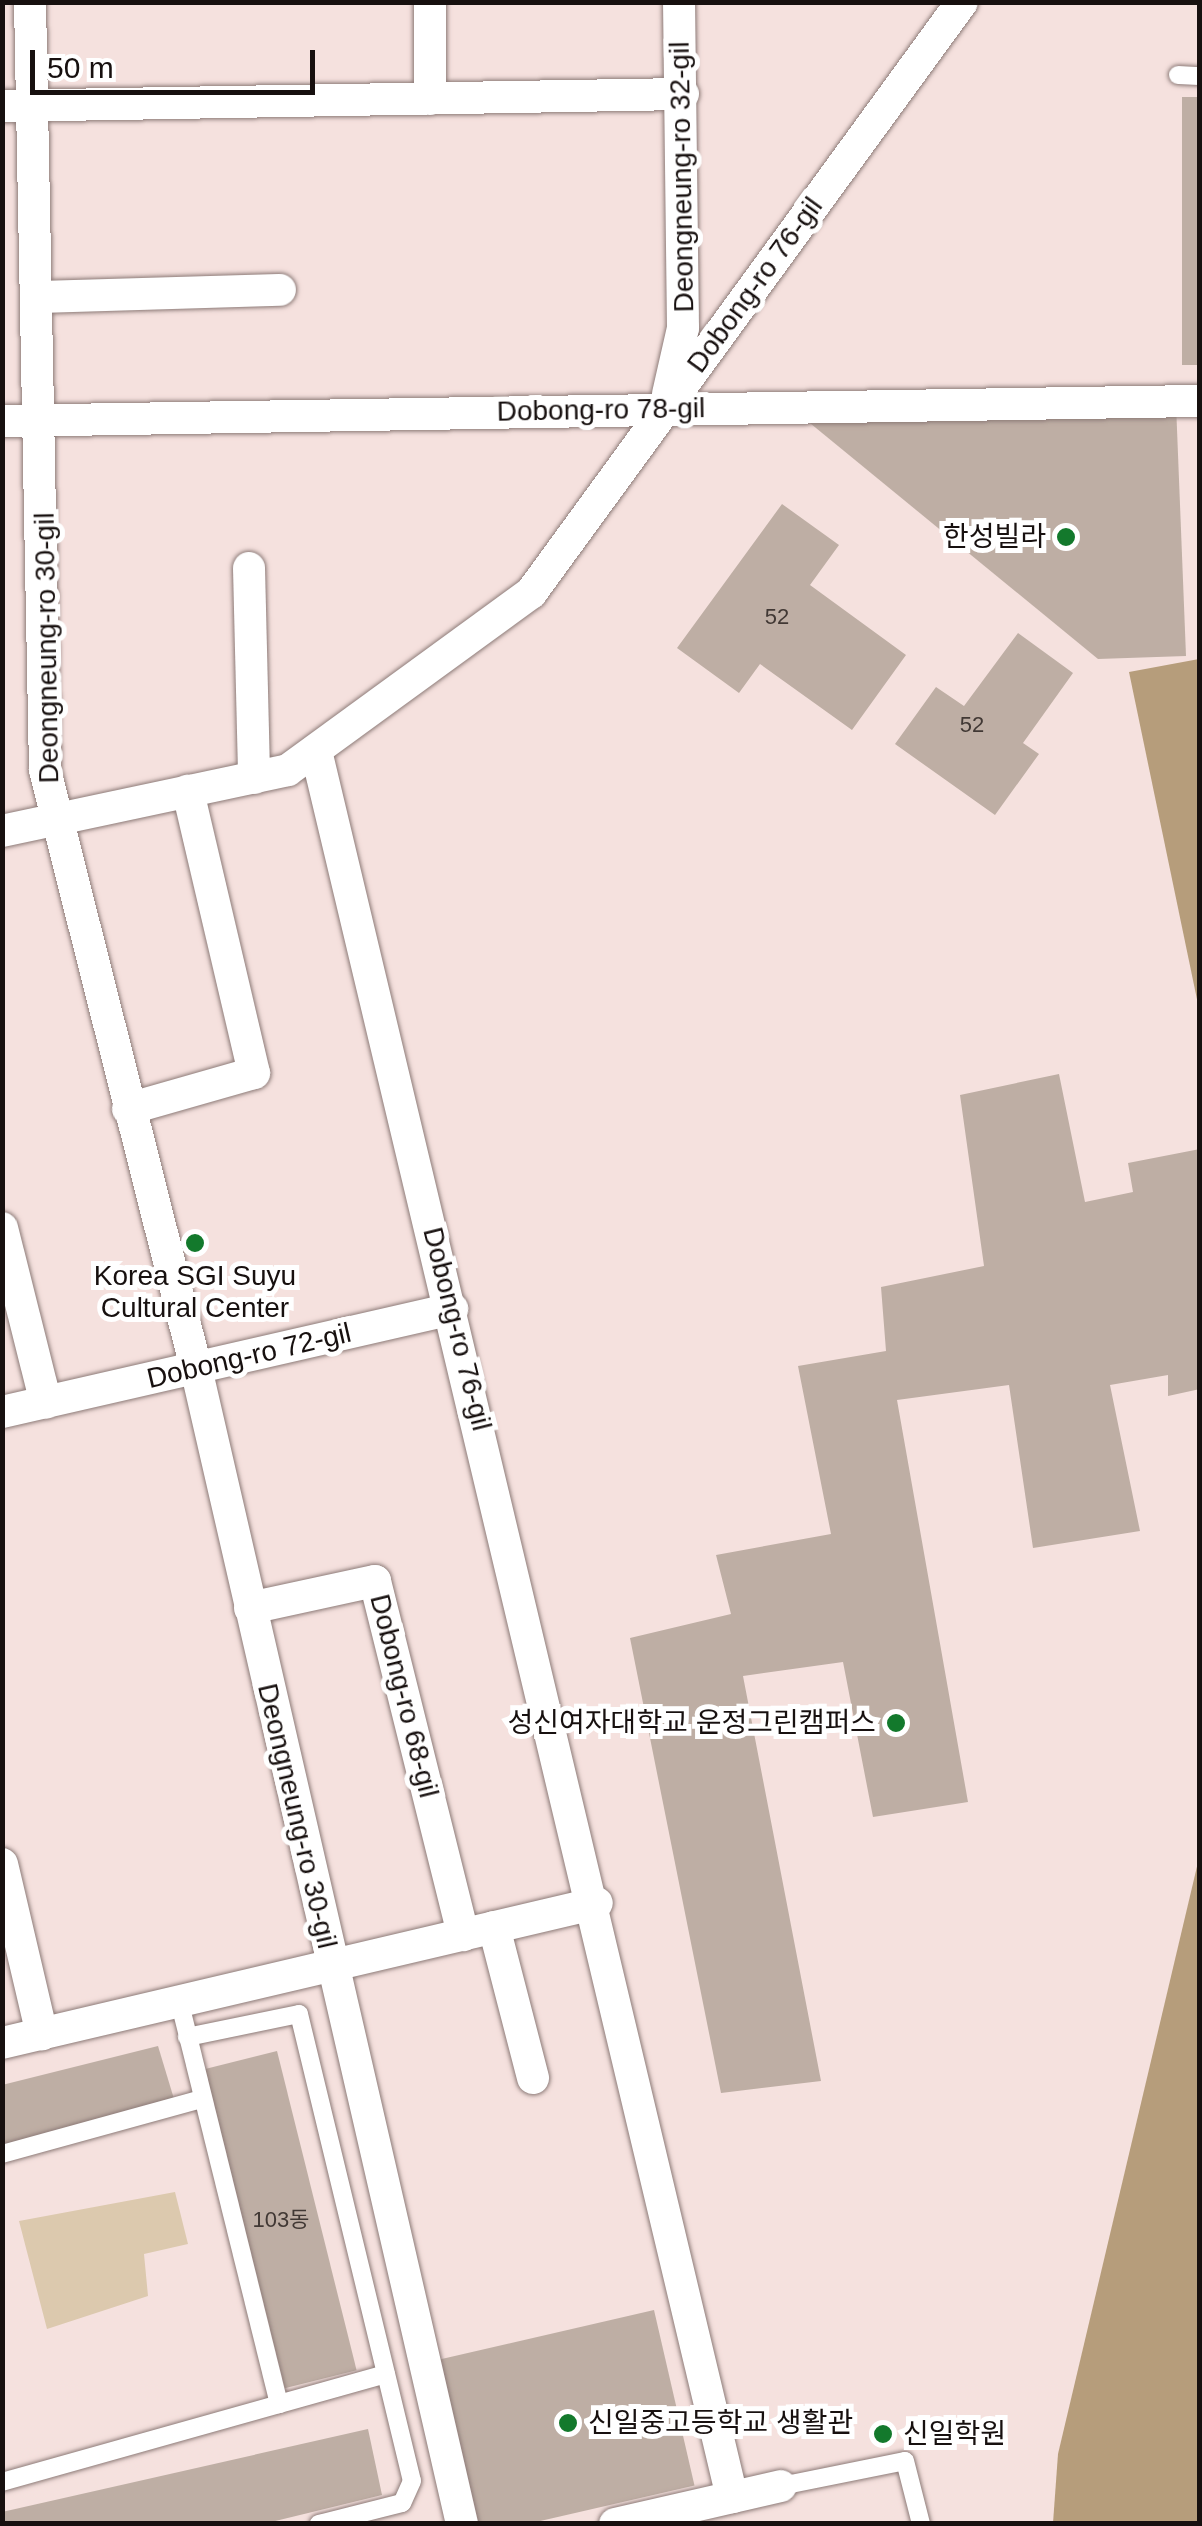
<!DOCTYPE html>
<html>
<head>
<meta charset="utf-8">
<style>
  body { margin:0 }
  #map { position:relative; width:1202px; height:2526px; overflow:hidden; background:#f5e1de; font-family:Arial,"Noto Sans KR",sans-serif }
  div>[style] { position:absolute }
  .green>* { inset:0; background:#dcc9ae }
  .forest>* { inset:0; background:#b69d7b }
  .building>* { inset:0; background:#beaea4; transform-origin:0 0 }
  .roads { filter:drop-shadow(0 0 2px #8d7b78) drop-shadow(0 0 2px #8d7b78) }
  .lane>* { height:18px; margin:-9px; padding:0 9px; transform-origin:9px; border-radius:9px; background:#fff }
  .street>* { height:32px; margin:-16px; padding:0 16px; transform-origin:16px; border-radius:16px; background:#fff }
  .dots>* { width:28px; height:28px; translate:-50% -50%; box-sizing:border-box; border:5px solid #fff; border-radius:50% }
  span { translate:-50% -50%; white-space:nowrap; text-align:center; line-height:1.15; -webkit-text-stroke:10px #fff; paint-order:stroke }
  .number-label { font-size:22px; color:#413834 }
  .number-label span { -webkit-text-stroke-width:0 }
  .street-label { font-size:28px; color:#17100f }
  .poi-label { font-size:28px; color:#17100f }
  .right { translate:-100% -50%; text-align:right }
  .left { translate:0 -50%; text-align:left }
  .frame { position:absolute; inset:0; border:5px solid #17100f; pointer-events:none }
  .scale { position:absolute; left:30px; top:50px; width:285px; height:45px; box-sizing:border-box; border:5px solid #17100f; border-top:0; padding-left:12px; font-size:30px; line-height:35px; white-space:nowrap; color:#17100f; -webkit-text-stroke:8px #fff; paint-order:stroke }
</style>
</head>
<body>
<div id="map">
  <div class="green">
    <i style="clip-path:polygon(175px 2192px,188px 2244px,144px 2254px,148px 2296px,47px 2329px,19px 2221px)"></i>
  </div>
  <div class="forest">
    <i style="clip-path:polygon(1199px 659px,1200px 659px,1199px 1009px,1129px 672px)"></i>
    <i style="clip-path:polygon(1199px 1858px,1199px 2523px,1053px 2523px,1058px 2454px)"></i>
  </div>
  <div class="building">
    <i style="left:1182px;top:97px;width:18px;height:268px"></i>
    <i style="clip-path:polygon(1176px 404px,1186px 656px,1098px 659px,805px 419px)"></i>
    <i style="clip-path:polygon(782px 504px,839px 545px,810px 585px,906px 655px,852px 730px,760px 664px,739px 693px,677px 648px)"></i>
    <i style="clip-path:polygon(1018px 633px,1073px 673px,1023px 743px,1039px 754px,995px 815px,895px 744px,936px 687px,964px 706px)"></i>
    <i style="clip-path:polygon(1059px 1074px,1085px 1202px,1133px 1192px,1128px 1163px,1200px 1149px,1200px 1389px,1168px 1396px,1168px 1375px,1110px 1385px,1140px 1531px,1033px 1548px,1009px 1385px,897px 1400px,968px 1802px,873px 1817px,843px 1662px,743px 1676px,821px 2081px,721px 2093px,630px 1638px,731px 1614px,716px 1555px,831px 1534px,798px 1366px,886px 1351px,881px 1287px,984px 1266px,960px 1095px)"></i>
    <i style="clip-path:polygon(158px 2046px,174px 2099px,2px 2146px,2px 2085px)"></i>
    <i style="left:277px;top:2051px;width:329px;height:74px;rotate:76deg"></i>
    <i style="left:654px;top:2310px;width:180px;height:219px;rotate:77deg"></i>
    <i style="clip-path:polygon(368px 2429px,382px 2495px,263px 2524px,2px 2524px,2px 2512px)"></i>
  </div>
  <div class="roads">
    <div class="lane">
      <i style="left:1178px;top:75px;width:22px;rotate:3deg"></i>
      <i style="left:187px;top:2037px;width:114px;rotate:-11.6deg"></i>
      <i style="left:299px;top:2014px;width:480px;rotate:76.4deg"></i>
      <i style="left:412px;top:2481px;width:24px;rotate:114deg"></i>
      <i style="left:402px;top:2503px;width:86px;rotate:165.8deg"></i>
      <i style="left:2px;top:2154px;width:206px;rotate:-15.4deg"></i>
      <i style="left:279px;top:2404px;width:111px;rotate:-15.7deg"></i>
      <i style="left:2px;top:2482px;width:288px;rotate:-15.7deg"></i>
      <i style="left:279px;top:2404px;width:415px;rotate:-103.9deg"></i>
      <i style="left:781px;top:2486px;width:126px;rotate:-11.4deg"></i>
      <i style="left:905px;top:2461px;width:65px;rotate:75.7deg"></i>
    </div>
    <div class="street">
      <i style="left:30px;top:2px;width:768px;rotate:88.88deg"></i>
      <i style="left:45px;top:770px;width:617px;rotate:75.83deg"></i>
      <i style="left:196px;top:1368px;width:1186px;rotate:77.04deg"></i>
      <i style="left:430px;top:99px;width:97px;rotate:-90deg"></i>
      <i style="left:2px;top:106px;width:681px;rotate:-1.01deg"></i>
      <i style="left:39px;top:297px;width:241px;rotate:-1.7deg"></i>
      <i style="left:668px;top:394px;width:68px;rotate:-77.2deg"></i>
      <i style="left:683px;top:328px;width:326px;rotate:-90.7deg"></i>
      <i style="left:2px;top:421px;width:1198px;rotate:-0.96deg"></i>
      <i style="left:249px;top:568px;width:210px;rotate:88.6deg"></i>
      <i style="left:317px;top:755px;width:1791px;rotate:76.6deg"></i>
      <i style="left:2px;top:831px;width:292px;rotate:-12deg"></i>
      <i style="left:288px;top:770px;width:301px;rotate:-36.1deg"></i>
      <i style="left:531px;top:593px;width:731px;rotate:-53.9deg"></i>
      <i style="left:128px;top:1109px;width:131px;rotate:-15.9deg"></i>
      <i style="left:254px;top:1073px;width:290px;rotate:-103.2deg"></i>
      <i style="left:2px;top:1228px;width:180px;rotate:75.9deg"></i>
      <i style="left:2px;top:1412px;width:462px;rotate:-12.9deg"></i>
      <i style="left:250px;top:1608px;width:128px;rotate:-12.2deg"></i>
      <i style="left:375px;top:1581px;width:365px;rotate:76deg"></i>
      <i style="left:2px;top:1864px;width:175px;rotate:76.8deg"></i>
      <i style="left:494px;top:1927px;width:156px;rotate:75.5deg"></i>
      <i style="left:2px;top:2043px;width:611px;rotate:-13.24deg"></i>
      <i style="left:615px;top:2524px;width:170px;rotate:-12.9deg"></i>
    </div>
  </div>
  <div class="dots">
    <i style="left:1066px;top:537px;background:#13792c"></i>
    <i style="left:195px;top:1243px;background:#13792c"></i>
    <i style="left:896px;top:1723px;background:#13792c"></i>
    <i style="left:568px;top:2423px;background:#13792c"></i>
    <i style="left:883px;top:2434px;background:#13792c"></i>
  </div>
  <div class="number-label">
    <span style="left:777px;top:617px">52</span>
    <span style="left:972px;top:725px">52</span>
    <span style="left:281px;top:2220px">103동</span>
  </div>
  <div class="street-label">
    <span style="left:682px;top:177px;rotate:-91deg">Deongneung-ro 32-gil</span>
    <span style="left:755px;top:285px;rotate:-54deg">Dobong-ro 76-gil</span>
    <span style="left:601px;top:410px;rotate:-1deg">Dobong-ro 78-gil</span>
    <span style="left:47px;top:648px;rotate:-91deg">Deongneung-ro 30-gil</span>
    <span style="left:457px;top:1329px;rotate:76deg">Dobong-ro 76-gil</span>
    <span style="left:249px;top:1356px;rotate:-13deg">Dobong-ro 72-gil</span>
    <span style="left:404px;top:1696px;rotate:76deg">Dobong-ro 68-gil</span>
    <span style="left:297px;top:1816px;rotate:77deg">Deongneung-ro 30-gil</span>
  </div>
  <div class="poi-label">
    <span class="right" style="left:1046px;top:537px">한성빌라</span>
    <span style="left:195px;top:1292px">Korea SGI Suyu<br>Cultural Center</span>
    <span class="right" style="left:876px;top:1723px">성신여자대학교 운정그린캠퍼스</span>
    <span class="left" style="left:588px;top:2423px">신일중고등학교 생활관</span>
    <span class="left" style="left:903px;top:2434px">신일학원</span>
  </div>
  <div class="frame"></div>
  <div class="scale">50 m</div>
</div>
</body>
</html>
